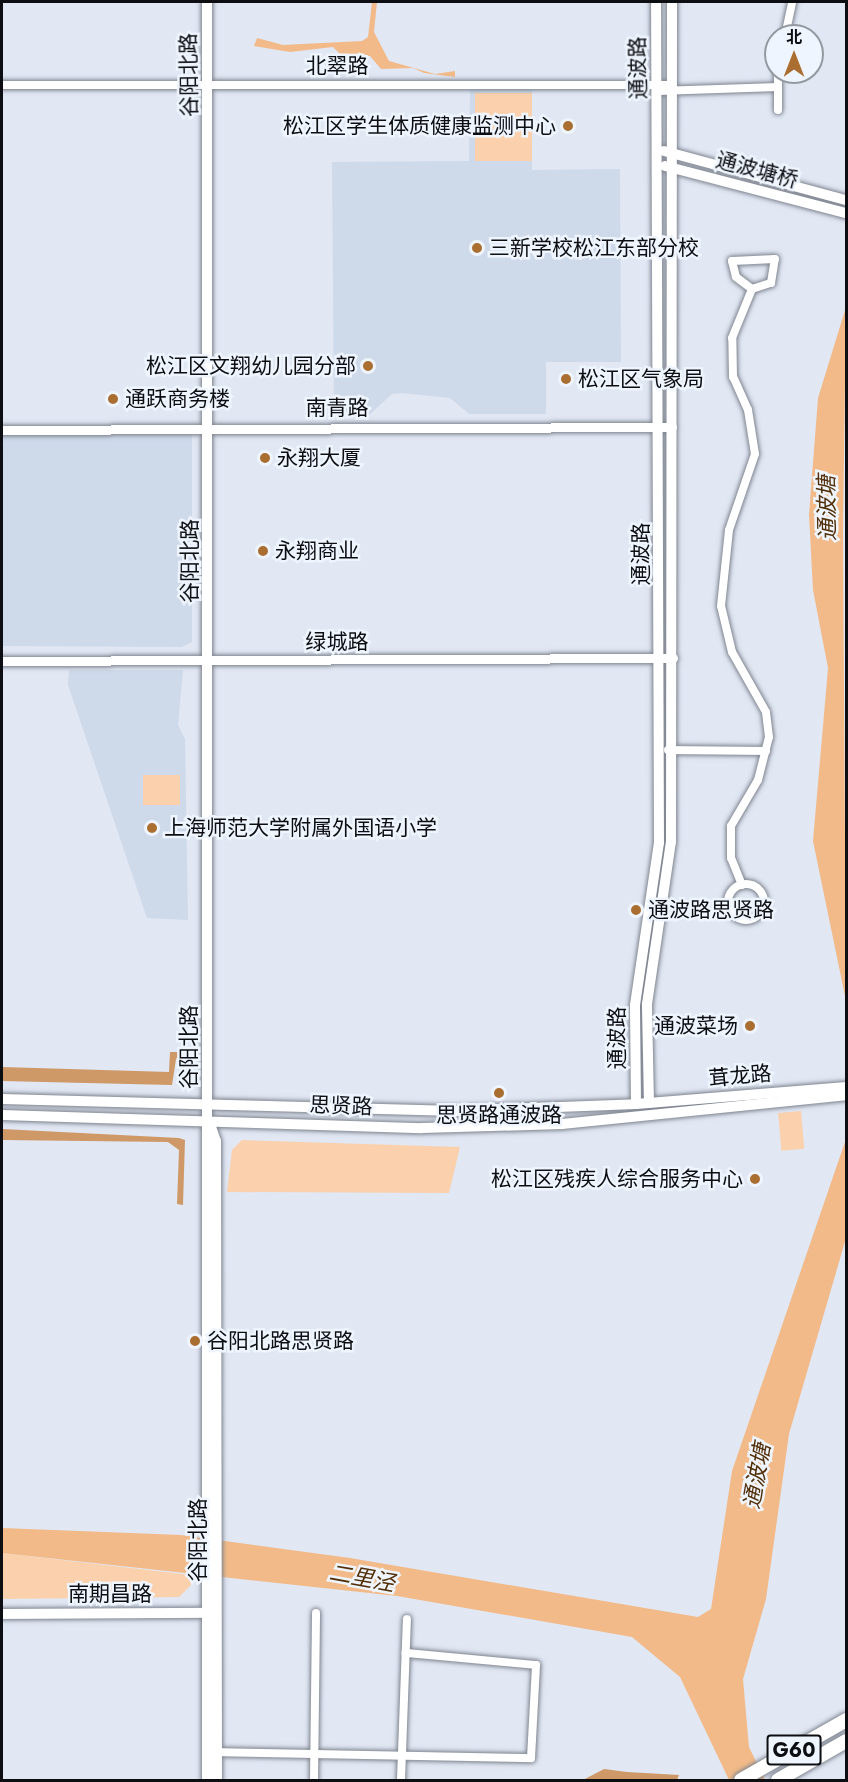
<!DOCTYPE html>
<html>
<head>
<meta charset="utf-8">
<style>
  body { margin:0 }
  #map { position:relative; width:848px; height:1782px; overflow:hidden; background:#e1e7f3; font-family:Jost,"Noto Sans SC",sans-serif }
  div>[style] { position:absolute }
  .built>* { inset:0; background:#ced9ea }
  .green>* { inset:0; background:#fad1ac; transform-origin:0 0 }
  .forest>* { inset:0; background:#ce9867 }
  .water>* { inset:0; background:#f2ba88 }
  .roads { filter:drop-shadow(0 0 2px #7f8590) drop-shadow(0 0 2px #7f8590) }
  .minor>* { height:8px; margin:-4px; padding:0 4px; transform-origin:4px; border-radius:4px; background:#fff }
  .minor>.ring { margin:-4px; padding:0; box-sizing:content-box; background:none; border:8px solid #fff; border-radius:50% }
  .tertiary>* { height:9px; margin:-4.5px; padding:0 4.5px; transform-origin:4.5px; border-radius:4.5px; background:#fff }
  .secondary>* { height:10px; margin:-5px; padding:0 5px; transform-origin:5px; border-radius:5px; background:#fff }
  .motorway>* { height:14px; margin:-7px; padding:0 7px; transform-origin:7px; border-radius:7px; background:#fff }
  .dots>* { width:16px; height:16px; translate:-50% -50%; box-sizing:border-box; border:3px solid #eff5fe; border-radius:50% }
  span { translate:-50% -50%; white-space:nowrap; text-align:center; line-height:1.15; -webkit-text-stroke:5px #eff5fe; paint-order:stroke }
  .shield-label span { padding:2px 4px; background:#eff5fe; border:2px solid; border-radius:4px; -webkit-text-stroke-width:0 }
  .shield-label { font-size:20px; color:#0c0e12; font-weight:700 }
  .street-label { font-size:21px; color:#0c0e12 }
  .poi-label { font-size:21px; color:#0c0e12 }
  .right { translate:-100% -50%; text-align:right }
  .left { translate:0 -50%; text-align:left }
  .water-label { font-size:22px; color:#532f07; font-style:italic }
  .frame { position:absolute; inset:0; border:3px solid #0c0e12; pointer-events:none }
  .north { position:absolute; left:764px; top:24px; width:60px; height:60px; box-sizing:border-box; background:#eff5fe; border:2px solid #9499a0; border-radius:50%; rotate:0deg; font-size:16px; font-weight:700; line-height:24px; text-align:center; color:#0c0e12 }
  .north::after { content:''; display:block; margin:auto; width:21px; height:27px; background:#aa6e31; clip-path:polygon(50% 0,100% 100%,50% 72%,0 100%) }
</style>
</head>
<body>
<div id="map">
  <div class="built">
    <i style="clip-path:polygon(470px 89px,532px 89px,532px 170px,620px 169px,621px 362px,546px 362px,546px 414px,469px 414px,450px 398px,402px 393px,392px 394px,369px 415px,334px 414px,332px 162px,469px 161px)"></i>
    <i style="clip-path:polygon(2px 433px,192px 434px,192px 642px,182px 647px,2px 646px)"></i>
    <i style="clip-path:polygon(69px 670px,183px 670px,178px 725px,185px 739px,188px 920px,147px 918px,68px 685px)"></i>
  </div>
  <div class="green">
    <i style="left:475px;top:93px;width:57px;height:68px"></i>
    <i style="left:143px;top:775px;width:37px;height:30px"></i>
    <i style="left:801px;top:1111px;width:38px;height:23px;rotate:85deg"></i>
    <i style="clip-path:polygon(242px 1140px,460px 1147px,449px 1193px,227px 1192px,232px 1150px)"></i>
    <i style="clip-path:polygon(2px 1553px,191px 1575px,191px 1585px,179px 1597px,2px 1599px)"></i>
  </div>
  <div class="forest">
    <i style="clip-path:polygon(170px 1052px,185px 1052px,176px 1059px,172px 1085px,2px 1081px,2px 1067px,169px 1072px)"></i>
    <i style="clip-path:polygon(2px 1129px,179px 1138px,185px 1140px,183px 1205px,177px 1204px,179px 1150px,168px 1142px,2px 1140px)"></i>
    <i style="clip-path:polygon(604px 1769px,627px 1772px,679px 1775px,677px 1780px,583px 1780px)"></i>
  </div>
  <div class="water">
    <i style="clip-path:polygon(372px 2px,377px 2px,374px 32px,389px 61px,435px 74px,455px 71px,455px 77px,424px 73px,413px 68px,381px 69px,370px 56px,359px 56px,353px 67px,333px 47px,290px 52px,254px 46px,257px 38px,283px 45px,362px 41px,368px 37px)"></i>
    <i style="clip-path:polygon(846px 307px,843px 532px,846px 1001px,813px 841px,828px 668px,813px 590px,809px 515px,818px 398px)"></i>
    <i style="clip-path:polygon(846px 1139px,846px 1238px,789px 1434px,766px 1599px,743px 1679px,749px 1747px,765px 1780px,729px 1780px,680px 1677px,632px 1637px,397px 1596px,2px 1553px,2px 1528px,181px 1535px,350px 1558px,698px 1617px,711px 1609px,732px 1471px)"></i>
  </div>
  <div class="roads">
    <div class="minor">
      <i style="left:785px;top:36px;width:35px;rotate:-78deg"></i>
      <i style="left:778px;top:72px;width:38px;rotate:90deg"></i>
      <i style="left:2px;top:85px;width:671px"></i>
      <i style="left:658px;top:91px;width:120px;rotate:-1.9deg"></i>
      <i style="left:668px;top:750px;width:98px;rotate:0.6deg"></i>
      <i class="ring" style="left:728px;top:884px;width:28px;height:28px"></i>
      <i style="left:742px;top:885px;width:29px;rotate:-112deg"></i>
      <i style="left:731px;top:858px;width:32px;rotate:-90deg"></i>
      <i style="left:731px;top:826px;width:53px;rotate:-59.6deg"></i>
      <i style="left:758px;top:780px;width:44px;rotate:-75.7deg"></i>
      <i style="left:769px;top:737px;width:25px;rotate:-97deg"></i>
      <i style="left:766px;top:712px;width:69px;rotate:-119.5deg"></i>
      <i style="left:732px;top:652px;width:47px;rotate:-103.4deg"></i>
      <i style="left:721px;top:606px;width:76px;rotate:-84deg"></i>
      <i style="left:729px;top:530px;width:80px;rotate:-71.1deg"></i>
      <i style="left:755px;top:454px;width:45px;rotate:-99deg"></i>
      <i style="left:748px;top:410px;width:36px;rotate:-114deg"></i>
      <i style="left:733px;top:377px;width:39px;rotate:-91deg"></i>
      <i style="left:732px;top:338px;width:53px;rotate:-67.8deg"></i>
      <i style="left:752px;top:289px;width:20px;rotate:-18deg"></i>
      <i style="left:771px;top:283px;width:24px;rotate:-81deg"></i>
      <i style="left:775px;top:259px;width:43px;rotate:177.3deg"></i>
      <i style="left:732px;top:261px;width:16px;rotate:76deg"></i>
      <i style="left:736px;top:277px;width:20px;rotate:37deg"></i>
      <i style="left:214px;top:1752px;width:317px;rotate:1.1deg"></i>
      <i style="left:531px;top:1758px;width:93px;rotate:-86.9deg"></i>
      <i style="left:536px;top:1665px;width:131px;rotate:-174.7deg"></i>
      <i style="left:314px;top:1780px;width:167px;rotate:-89.3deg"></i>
      <i style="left:401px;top:1780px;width:161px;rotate:-87.9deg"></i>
    </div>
    <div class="tertiary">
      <i style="left:2px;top:430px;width:670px;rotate:-0.26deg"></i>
      <i style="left:2px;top:661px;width:671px;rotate:-0.26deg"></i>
    </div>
    <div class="secondary">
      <i style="left:664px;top:151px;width:188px;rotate:15.1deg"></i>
      <i style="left:665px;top:166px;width:187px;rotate:14.6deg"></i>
      <i style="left:2px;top:1099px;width:455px;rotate:1.5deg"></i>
      <i style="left:457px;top:1111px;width:179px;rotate:-2.2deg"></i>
      <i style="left:636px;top:1104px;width:211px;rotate:-4.6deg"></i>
      <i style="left:649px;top:1103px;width:99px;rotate:-91.2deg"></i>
      <i style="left:647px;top:1004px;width:164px;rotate:-81.6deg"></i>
      <i style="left:671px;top:842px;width:840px;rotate:-89.93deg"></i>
      <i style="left:636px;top:1104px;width:99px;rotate:-90.6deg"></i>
      <i style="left:635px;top:1005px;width:164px;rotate:-81.6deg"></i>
      <i style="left:659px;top:843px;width:841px;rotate:-90.2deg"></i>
      <i style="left:2px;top:1115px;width:420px;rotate:1.8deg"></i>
      <i style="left:422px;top:1128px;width:140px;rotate:-1.6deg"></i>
      <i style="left:562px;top:1124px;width:285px;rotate:-5.8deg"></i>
      <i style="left:209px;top:1121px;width:21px;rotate:71deg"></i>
      <i style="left:216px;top:1141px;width:639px;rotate:89.91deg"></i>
      <i style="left:2px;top:1614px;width:210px;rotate:-0.3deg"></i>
      <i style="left:207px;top:1780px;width:1778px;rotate:-90deg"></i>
    </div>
    <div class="motorway">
      <i style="left:741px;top:1780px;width:121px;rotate:-29.7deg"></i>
      <i style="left:778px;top:1780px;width:78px;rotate:-29.8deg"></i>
    </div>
  </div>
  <div class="dots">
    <i style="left:568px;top:126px;background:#aa6e31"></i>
    <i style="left:477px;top:248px;background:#aa6e31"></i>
    <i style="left:368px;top:366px;background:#aa6e31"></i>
    <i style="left:566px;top:379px;background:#aa6e31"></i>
    <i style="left:113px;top:399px;background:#aa6e31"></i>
    <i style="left:265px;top:458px;background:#aa6e31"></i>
    <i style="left:263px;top:551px;background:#aa6e31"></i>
    <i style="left:152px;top:828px;background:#aa6e31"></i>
    <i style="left:636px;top:910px;background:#aa6e31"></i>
    <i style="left:750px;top:1026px;background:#aa6e31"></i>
    <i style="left:499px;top:1093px;background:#aa6e31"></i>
    <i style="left:755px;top:1179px;background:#aa6e31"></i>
    <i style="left:195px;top:1341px;background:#aa6e31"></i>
  </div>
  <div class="shield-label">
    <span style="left:794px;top:1750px">G60</span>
  </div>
  <div class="street-label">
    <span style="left:337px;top:66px">北翠路</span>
    <span style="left:638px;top:68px;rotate:-91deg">通波路</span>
    <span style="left:189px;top:75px;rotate:-91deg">谷阳北路</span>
    <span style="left:757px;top:170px;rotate:15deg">通波塘桥</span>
    <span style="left:337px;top:408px">南青路</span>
    <span style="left:641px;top:554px;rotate:-90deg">通波路</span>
    <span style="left:190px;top:561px;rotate:-90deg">谷阳北路</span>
    <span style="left:337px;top:642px">绿城路</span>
    <span style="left:617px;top:1038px;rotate:-90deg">通波路</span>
    <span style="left:189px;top:1047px;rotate:-90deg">谷阳北路</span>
    <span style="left:740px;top:1076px;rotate:-5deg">茸龙路</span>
    <span style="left:341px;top:1106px;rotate:2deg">思贤路</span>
    <span style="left:198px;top:1540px;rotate:-90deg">谷阳北路</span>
    <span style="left:110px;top:1594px">南期昌路</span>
  </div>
  <div class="poi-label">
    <span class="right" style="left:556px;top:126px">松江区学生体质健康监测中心</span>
    <span class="left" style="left:489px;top:248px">三新学校松江东部分校</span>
    <span class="right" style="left:356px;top:366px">松江区文翔幼儿园分部</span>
    <span class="left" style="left:578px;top:379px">松江区气象局</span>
    <span class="left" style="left:125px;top:399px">通跃商务楼</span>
    <span class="left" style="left:277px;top:458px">永翔大厦</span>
    <span class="left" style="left:275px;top:551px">永翔商业</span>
    <span class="left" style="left:164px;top:828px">上海师范大学附属外国语小学</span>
    <span class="left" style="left:648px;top:910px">通波路思贤路</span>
    <span class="right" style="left:738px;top:1026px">通波菜场</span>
    <span style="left:499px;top:1115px">思贤路通波路</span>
    <span class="right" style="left:743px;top:1179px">松江区残疾人综合服务中心</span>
    <span class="left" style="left:207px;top:1341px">谷阳北路思贤路</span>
  </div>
  <div class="water-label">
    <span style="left:827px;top:508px;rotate:-91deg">通波塘</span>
    <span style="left:757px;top:1476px;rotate:-80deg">通波塘</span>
    <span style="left:362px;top:1578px;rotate:10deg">二里泾</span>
  </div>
  <div class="frame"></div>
  <div class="north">北</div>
</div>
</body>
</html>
